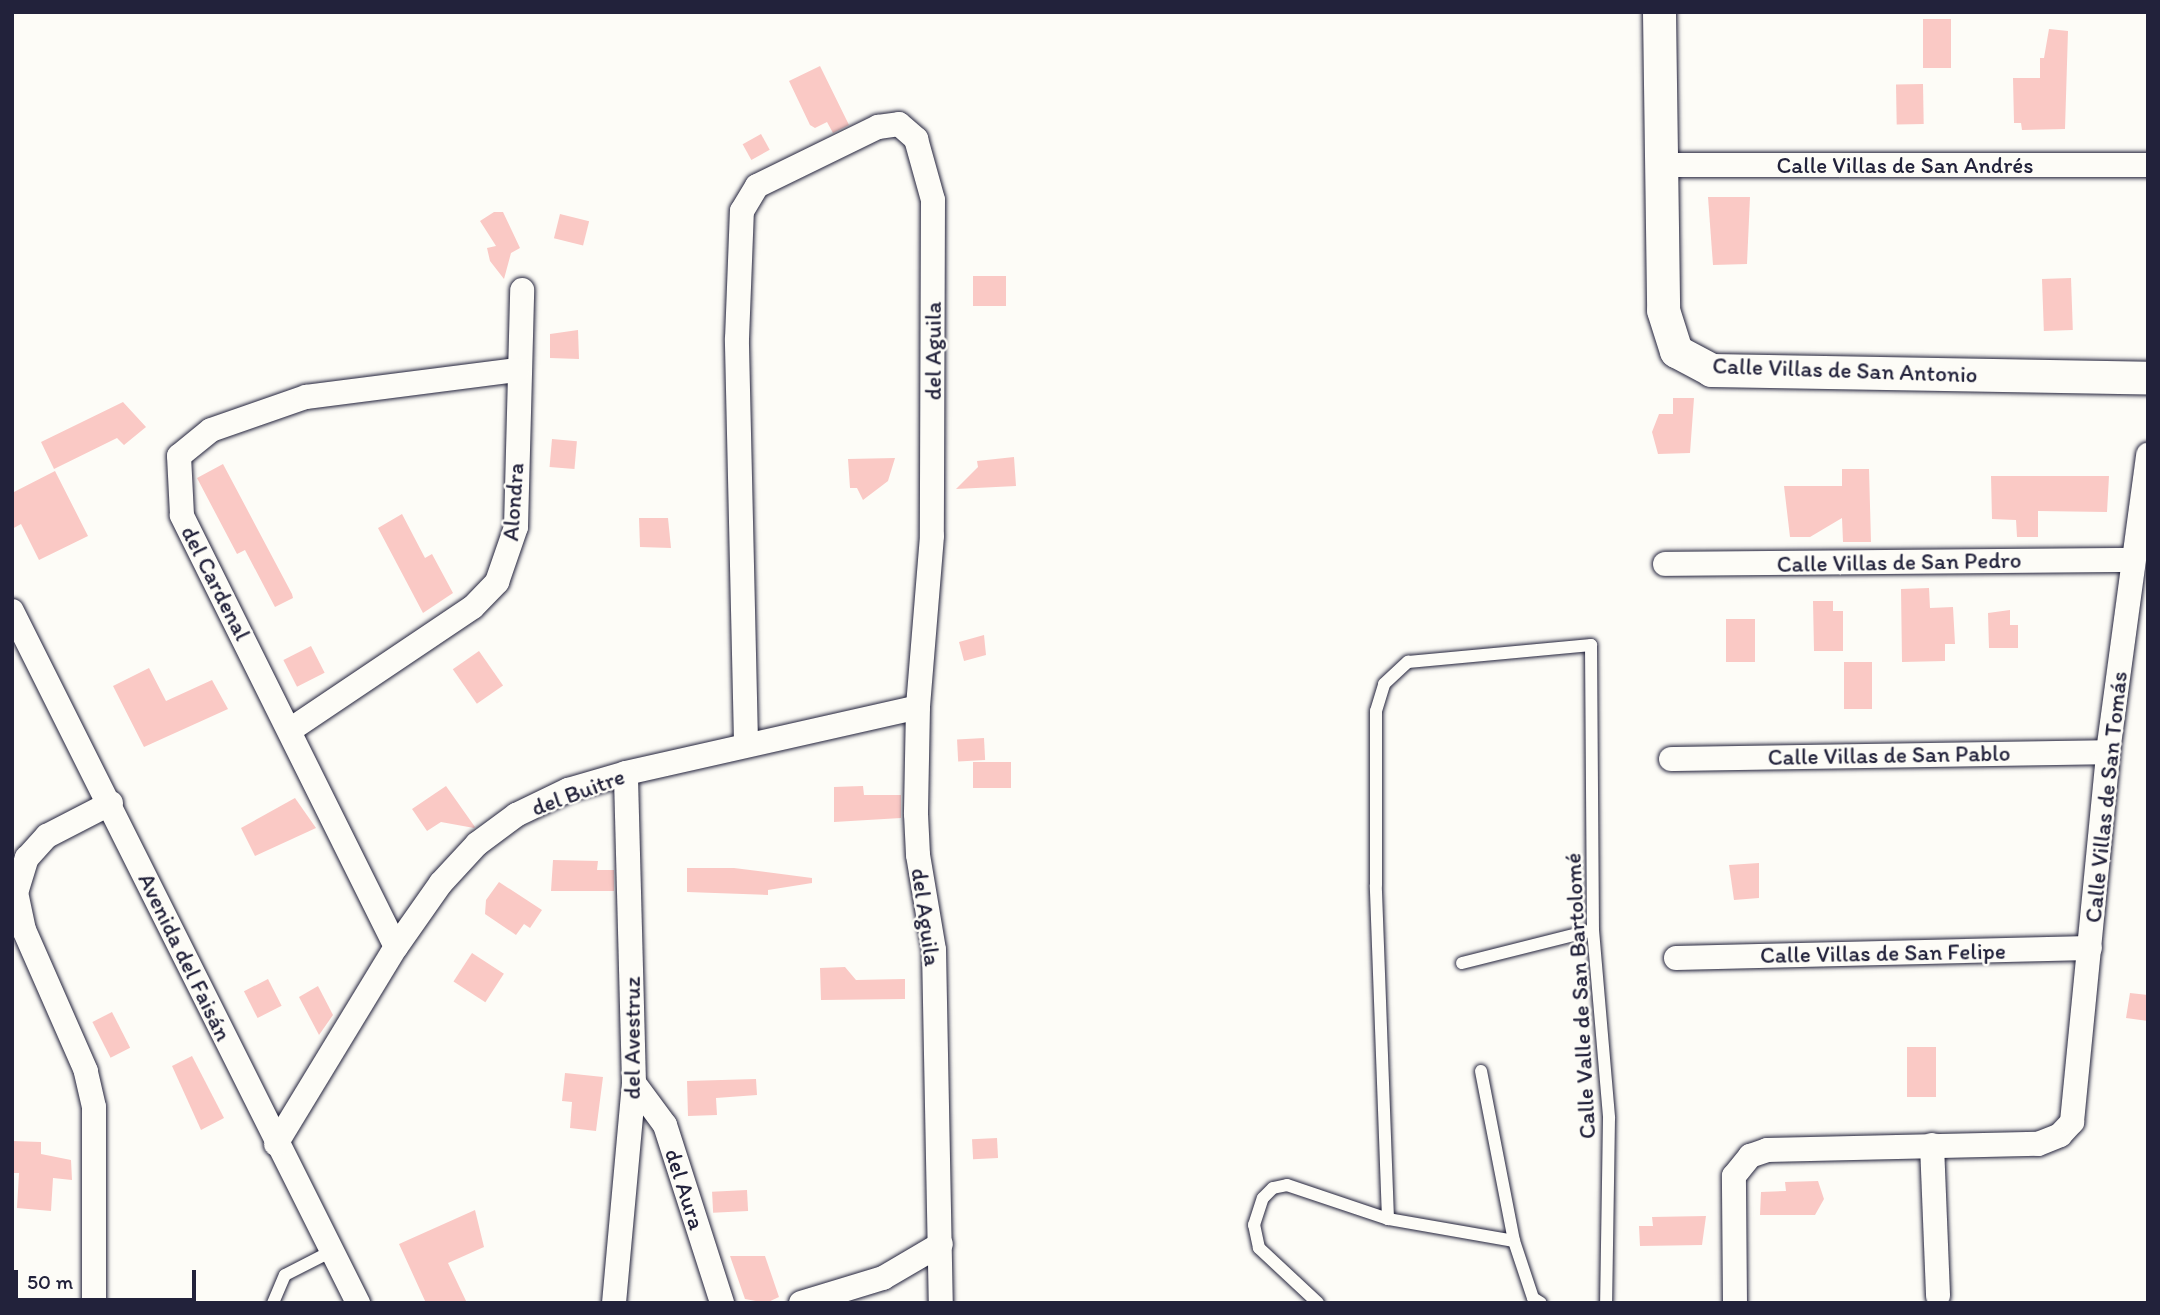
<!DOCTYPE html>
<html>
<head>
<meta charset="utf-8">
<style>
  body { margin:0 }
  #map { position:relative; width:2160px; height:1315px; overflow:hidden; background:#fdfcf7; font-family:Itim,sans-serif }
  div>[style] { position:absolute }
  .building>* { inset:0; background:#fac9c5; transform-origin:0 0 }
  .roads { filter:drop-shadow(0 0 2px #22223b) drop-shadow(0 0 2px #22223b) }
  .lane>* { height:12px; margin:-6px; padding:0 6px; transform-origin:6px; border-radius:6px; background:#fdfcf7 }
  .street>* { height:24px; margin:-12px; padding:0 12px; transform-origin:12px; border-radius:12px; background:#fdfcf7 }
  .secondary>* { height:33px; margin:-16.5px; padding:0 16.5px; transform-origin:16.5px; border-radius:16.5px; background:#fdfcf7 }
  span { translate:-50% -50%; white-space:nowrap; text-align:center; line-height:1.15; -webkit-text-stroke:5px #fdfcf7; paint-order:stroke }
  .street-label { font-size:23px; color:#22223b }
  .frame { position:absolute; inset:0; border:14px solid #22223b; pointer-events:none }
  .scale { position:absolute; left:14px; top:1270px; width:182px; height:32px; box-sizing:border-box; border:4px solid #22223b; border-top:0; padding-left:9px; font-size:21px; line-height:24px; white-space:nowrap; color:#22223b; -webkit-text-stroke:5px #fdfcf7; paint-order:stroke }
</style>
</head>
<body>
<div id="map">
  <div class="building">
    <i style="left:1923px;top:19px;width:28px;height:49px"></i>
    <i style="clip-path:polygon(2049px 29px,2068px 31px,2065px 129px,2022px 130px,2021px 123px,2014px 123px,2013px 78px,2040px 78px,2040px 58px,2044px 58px)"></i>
    <i style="clip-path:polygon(820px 66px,849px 125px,833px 133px,827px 122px,815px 128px,810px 125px,789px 81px)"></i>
    <i style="left:1923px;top:84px;width:40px;height:27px;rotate:89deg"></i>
    <i style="left:761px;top:134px;width:18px;height:21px;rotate:61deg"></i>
    <i style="clip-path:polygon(1708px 197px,1750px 197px,1747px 264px,1713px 265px)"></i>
    <i style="clip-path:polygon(494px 212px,503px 212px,520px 248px,511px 253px,504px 279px,490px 261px,487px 248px,496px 246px,480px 221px)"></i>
    <i style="left:560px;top:214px;width:30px;height:25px;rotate:14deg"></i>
    <i style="left:973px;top:276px;width:33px;height:30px"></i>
    <i style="left:2071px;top:278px;width:52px;height:29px;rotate:88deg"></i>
    <i style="clip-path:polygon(578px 330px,579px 359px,550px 358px,550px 334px)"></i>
    <i style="clip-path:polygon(1673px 398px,1694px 398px,1690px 453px,1658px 454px,1652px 432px,1659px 414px,1673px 414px)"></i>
    <i style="clip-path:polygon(123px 402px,146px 427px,124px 445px,117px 438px,54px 469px,41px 442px)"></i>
    <i style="left:552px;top:439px;width:25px;height:28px;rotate:5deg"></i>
    <i style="clip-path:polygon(1014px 457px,1016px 486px,956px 489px,978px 467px,977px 461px)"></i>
    <i style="clip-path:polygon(895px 458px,888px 481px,863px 500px,857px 488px,850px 488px,848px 459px)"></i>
    <i style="clip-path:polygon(223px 464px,292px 594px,293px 598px,275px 607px,245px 550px,237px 554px,197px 478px)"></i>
    <i style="clip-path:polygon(1842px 469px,1869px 469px,1871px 542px,1843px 542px,1842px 518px,1810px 537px,1790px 537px,1784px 486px,1842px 486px)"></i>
    <i style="clip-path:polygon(55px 471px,88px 536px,39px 560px,21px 524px,12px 529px,12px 493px)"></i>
    <i style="clip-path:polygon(1991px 476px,2109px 476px,2107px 512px,2038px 511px,2038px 537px,2017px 537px,2016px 520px,1992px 519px)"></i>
    <i style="clip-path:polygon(402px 514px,425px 558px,432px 554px,453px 593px,423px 613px,378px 528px)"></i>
    <i style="clip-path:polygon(639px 518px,668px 518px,671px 548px,640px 547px)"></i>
    <i style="clip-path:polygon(1929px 588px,1930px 608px,1953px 607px,1955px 644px,1945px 644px,1945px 661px,1902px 662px,1901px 589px)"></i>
    <i style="clip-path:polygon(1813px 601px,1833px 601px,1833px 611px,1843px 611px,1843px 651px,1814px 651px)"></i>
    <i style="clip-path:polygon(2010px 610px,2010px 625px,2018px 625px,2018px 648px,1989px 648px,1988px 613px)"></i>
    <i style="left:1726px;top:619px;width:29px;height:43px"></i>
    <i style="clip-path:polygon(984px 635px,986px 655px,964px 661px,959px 642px)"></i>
    <i style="left:311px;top:646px;width:30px;height:31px;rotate:63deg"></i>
    <i style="left:479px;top:651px;width:42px;height:32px;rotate:55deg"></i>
    <i style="left:1844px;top:662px;width:28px;height:47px"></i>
    <i style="clip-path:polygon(149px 668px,166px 701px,212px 680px,228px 709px,144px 747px,113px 686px)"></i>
    <i style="left:984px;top:738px;width:22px;height:27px;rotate:87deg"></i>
    <i style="left:1011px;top:762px;width:26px;height:38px;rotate:90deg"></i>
    <i style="clip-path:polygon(446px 786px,475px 827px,474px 828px,441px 822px,427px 831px,412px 809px)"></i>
    <i style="clip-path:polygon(863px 786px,864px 795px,901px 795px,901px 818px,834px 822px,834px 787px)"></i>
    <i style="clip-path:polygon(295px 798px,316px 828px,255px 856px,241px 828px)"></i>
    <i style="clip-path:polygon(553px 860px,598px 861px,597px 870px,614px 870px,614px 891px,551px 891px)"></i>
    <i style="clip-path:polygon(1759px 863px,1759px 898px,1734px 900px,1729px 865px)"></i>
    <i style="clip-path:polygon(687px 868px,734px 868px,812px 878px,812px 883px,768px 890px,768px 895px,687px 892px)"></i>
    <i style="clip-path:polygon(499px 882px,542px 910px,530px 928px,524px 924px,516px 935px,485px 914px,486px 900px)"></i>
    <i style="left:472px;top:953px;width:38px;height:34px;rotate:33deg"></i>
    <i style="clip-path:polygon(845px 967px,856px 980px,905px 979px,905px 999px,821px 1000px,820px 968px)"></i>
    <i style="left:268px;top:979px;width:30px;height:27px;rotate:63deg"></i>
    <i style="clip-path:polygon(318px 986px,333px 1015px,319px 1035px,299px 997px)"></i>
    <i style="clip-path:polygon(2130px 993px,2148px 995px,2148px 1021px,2126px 1018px)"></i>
    <i style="left:112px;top:1012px;width:40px;height:22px;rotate:63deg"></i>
    <i style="left:1936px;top:1047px;width:50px;height:29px;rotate:90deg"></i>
    <i style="clip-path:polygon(192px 1056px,224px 1118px,201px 1130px,172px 1066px)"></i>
    <i style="clip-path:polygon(565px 1073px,603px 1077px,596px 1131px,570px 1128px,572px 1102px,562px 1101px)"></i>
    <i style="clip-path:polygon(756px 1079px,757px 1095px,716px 1098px,717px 1115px,688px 1116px,687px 1081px)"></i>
    <i style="left:997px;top:1138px;width:20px;height:25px;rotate:87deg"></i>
    <i style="clip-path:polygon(12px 1141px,41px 1142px,41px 1154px,71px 1160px,72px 1180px,53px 1178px,51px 1211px,17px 1208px,19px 1173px,12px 1173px)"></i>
    <i style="clip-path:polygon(1818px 1181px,1824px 1199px,1815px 1215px,1760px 1215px,1761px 1192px,1786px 1191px,1785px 1182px)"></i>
    <i style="left:747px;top:1190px;width:21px;height:35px;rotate:87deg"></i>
    <i style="clip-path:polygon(475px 1210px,484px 1247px,448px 1263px,467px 1303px,426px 1303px,399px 1244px)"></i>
    <i style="clip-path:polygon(1706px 1216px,1702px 1245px,1640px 1246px,1639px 1226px,1653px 1226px,1652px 1217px)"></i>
    <i style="clip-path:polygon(730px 1256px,765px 1256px,779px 1297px,766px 1303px,745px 1299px)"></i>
  </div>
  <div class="roads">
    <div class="lane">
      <i style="left:1462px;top:963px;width:135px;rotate:-14.1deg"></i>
      <i style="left:1481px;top:1071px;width:173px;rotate:79deg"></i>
      <i style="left:1514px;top:1241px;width:60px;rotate:71.6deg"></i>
      <i style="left:1533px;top:1298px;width:9px;rotate:32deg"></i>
      <i style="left:1514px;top:1241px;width:128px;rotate:-170.1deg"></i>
      <i style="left:1388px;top:1219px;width:334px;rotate:-92.1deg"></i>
      <i style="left:1376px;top:885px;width:174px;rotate:-90deg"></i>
      <i style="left:1376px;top:711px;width:28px;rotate:-73deg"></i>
      <i style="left:1384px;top:684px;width:33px;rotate:-43deg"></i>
      <i style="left:1408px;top:662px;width:184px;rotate:-5.3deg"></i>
      <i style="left:1591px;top:645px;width:285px;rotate:89.6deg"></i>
      <i style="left:1593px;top:930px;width:189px;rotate:85.1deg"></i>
      <i style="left:1609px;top:1118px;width:185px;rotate:90.9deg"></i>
      <i style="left:273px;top:1303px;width:30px;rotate:-67deg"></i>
      <i style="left:285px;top:1275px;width:53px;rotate:-27.1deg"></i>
      <i style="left:1318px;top:1303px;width:81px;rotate:-137deg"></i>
      <i style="left:1259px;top:1248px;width:24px;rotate:-102deg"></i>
      <i style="left:1254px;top:1225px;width:28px;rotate:-72deg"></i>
      <i style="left:1263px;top:1198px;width:14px;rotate:-45deg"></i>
      <i style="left:1273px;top:1188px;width:14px;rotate:-12deg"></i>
      <i style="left:1287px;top:1185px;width:107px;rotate:18.6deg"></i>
    </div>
    <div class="street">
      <i style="left:1662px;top:165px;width:486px"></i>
      <i style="left:1665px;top:564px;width:468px;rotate:-0.5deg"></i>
      <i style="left:12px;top:611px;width:774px;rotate:63.43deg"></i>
      <i style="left:290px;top:730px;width:220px;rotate:-33.9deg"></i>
      <i style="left:473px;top:607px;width:35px;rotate:-46deg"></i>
      <i style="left:497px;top:582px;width:58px;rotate:-70.9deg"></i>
      <i style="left:516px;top:527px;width:237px;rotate:-88.5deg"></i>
      <i style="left:746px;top:742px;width:403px;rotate:-91.3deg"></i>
      <i style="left:737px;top:339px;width:128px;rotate:-87.8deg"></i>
      <i style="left:742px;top:211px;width:29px;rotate:-59deg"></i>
      <i style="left:757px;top:186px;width:135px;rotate:-26deg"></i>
      <i style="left:878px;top:127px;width:21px;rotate:-8deg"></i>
      <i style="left:899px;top:124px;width:23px;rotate:41deg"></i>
      <i style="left:916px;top:139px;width:63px;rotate:74.4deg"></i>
      <i style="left:933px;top:200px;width:336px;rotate:90.2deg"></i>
      <i style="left:932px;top:536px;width:172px;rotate:94.7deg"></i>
      <i style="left:918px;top:707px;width:107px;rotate:91.1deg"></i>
      <i style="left:916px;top:814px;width:41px;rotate:87.2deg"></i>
      <i style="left:918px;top:855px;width:96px;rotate:80.4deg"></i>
      <i style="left:934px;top:950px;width:353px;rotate:88.9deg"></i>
      <i style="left:1671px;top:759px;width:437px;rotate:-0.9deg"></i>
      <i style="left:396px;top:947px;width:482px;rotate:-116.4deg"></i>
      <i style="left:182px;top:515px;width:59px;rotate:-92.9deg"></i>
      <i style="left:179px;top:456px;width:41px;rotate:-39.1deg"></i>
      <i style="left:211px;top:430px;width:101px;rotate:-19.2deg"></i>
      <i style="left:306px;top:397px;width:213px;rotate:-7.3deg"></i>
      <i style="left:1676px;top:958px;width:414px;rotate:-1.4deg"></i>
      <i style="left:634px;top:1083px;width:52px;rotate:53.6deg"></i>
      <i style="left:665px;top:1125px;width:187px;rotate:72.2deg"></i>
      <i style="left:276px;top:1144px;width:231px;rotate:-58.7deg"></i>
      <i style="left:396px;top:947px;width:78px;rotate:-54.9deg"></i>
      <i style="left:441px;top:883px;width:53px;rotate:-47.3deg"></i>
      <i style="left:477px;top:844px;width:49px;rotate:-36.6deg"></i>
      <i style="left:516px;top:815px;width:58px;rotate:-25.7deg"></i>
      <i style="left:568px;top:790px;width:60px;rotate:-16.3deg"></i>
      <i style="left:626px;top:773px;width:299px;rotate:-12.7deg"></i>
      <i style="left:1932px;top:1145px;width:151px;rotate:87.7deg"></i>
      <i style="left:94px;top:1303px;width:196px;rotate:-90deg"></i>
      <i style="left:94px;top:1107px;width:37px;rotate:-103deg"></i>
      <i style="left:86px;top:1071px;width:154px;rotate:-113.7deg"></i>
      <i style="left:24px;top:930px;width:38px;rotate:-102deg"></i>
      <i style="left:16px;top:893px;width:37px;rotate:-73deg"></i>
      <i style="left:27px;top:858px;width:30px;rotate:-48deg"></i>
      <i style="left:47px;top:836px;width:72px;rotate:-27.3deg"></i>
      <i style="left:614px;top:1303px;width:221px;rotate:-84.8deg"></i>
      <i style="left:634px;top:1083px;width:310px;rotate:-91.5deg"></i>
      <i style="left:801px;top:1303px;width:86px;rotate:-17deg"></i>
      <i style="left:883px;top:1278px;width:67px;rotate:-30.4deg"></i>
      <i style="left:1735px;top:1303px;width:127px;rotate:-90.5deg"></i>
      <i style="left:1734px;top:1176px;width:26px;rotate:-51deg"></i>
      <i style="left:1750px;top:1156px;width:18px;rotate:-19deg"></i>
      <i style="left:1767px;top:1150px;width:271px;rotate:-1.3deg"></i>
      <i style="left:2038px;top:1144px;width:24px;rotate:-22deg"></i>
      <i style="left:2060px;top:1135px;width:18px;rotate:-47deg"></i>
      <i style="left:2072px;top:1122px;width:372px;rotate:-84.4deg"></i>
      <i style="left:2108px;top:752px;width:300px;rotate:-82.3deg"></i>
    </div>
    <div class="secondary">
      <i style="left:1659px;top:12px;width:298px;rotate:89.2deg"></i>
      <i style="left:1663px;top:310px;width:43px;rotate:72.4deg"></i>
      <i style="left:1676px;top:351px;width:40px;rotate:28deg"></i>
      <i style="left:1711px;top:370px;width:437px;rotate:1deg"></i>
    </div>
  </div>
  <div class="street-label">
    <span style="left:1905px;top:165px">Calle Villas de San Andrés</span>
    <span style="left:933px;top:351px;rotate:-90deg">del Aguila</span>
    <span style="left:1845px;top:370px;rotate:2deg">Calle Villas de San Antonio</span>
    <span style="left:513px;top:502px;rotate:-86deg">Alondra</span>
    <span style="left:1899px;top:562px;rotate:-1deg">Calle Villas de San Pedro</span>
    <span style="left:216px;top:583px;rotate:63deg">del Cardenal</span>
    <span style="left:1889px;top:755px;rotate:-1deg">Calle Villas de San Pablo</span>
    <span style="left:578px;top:792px;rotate:-20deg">del Buitre</span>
    <span style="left:2106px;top:797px;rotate:-84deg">Calle Villas de San Tomás</span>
    <span style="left:926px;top:917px;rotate:82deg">del Aguila</span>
    <span style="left:1883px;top:953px;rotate:-1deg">Calle Villas de San Felipe</span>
    <span style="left:185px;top:957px;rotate:64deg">Avenida del Faisán</span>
    <span style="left:1580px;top:996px;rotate:-93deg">Calle Valle de San Bartolomé</span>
    <span style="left:632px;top:1038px;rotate:-90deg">del Avestruz</span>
    <span style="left:685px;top:1189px;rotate:72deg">del Aura</span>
  </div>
  <div class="frame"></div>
  <div class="scale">50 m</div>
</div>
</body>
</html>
